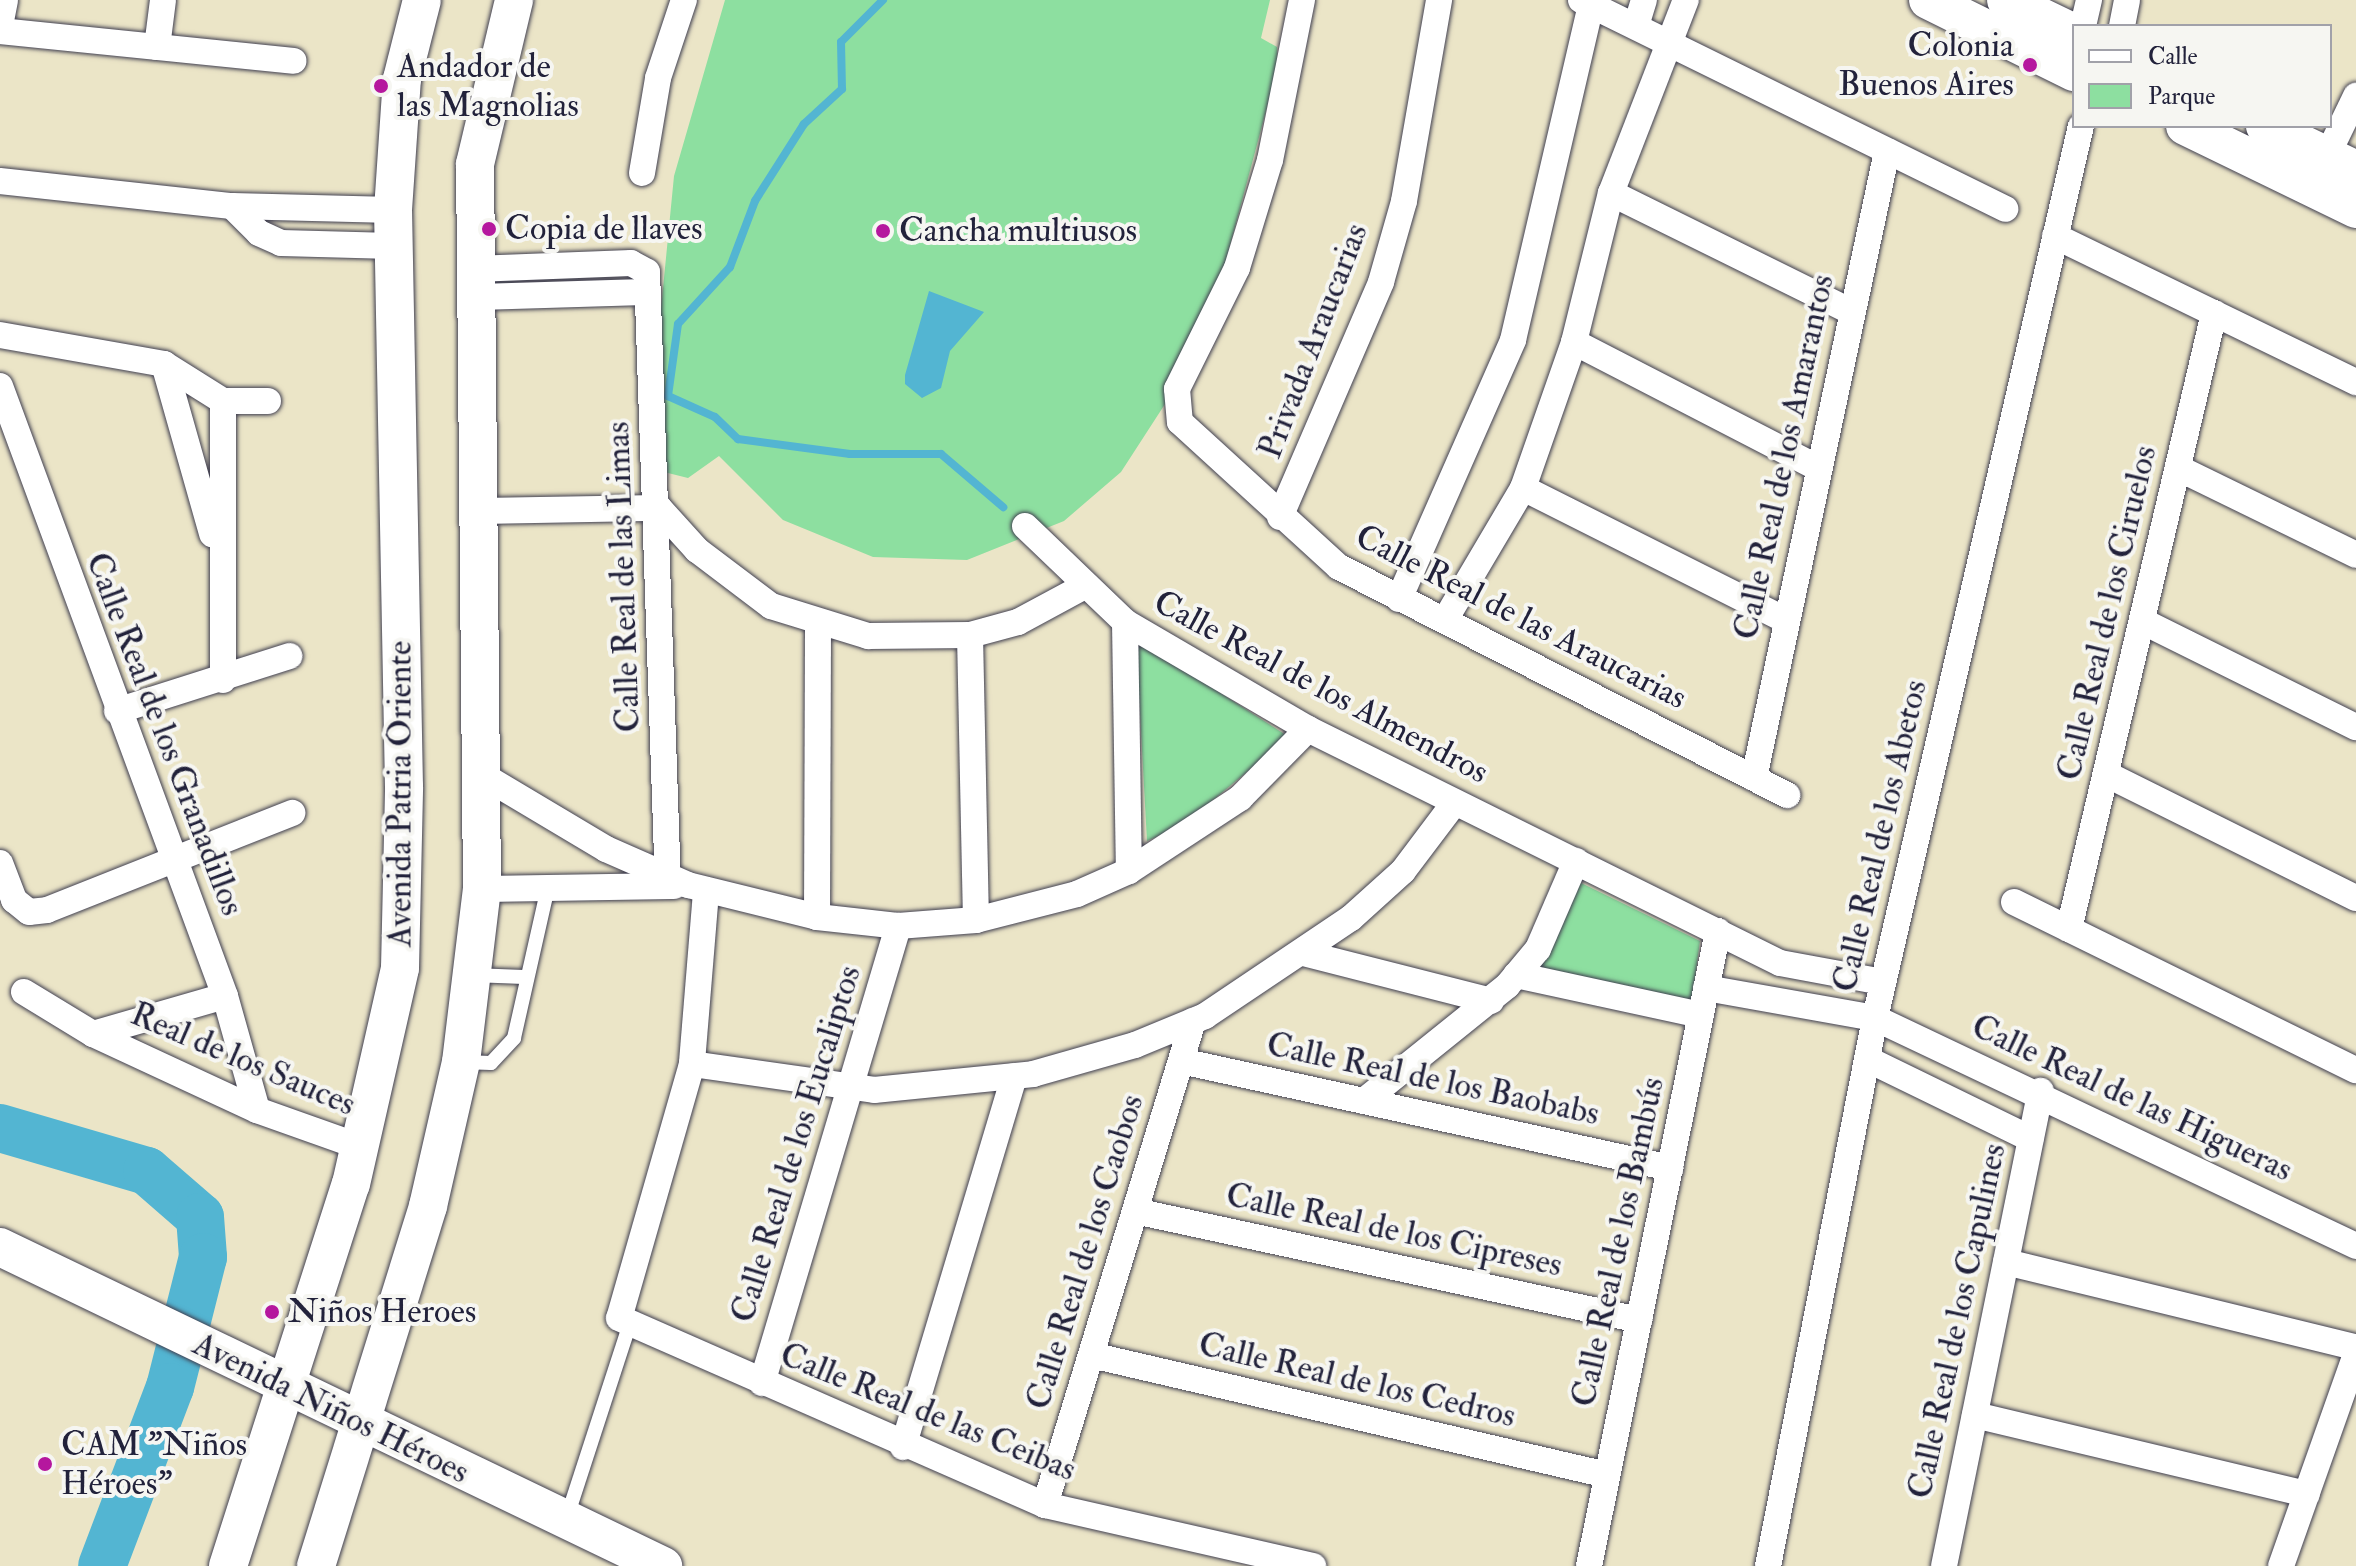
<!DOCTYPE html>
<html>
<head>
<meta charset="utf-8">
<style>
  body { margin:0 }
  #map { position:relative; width:2356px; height:1566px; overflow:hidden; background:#ebe5c7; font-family:"IM FELL Double Pica",serif }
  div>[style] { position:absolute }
  .green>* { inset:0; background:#8ddfa0 }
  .water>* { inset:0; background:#53b5d2 }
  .stream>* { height:8px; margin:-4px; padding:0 4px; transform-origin:4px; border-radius:4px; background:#53b5d2 }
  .river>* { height:48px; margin:-24px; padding:0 24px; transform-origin:24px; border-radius:24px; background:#53b5d2 }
  .roads { filter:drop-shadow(0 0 2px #403f50) drop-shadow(0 0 2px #403f50) }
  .lane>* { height:14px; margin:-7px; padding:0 7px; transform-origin:7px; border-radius:7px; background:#fff }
  .street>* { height:26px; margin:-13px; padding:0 13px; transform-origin:13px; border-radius:13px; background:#fff }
  .secondary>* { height:38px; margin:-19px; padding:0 19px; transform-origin:19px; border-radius:19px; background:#fff }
  .dots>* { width:22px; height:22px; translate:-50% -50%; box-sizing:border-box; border:4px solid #f6f6f2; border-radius:50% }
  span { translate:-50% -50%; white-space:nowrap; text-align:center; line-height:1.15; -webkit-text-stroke:8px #f6f6f2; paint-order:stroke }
  .poi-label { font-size:34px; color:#22223b }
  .right { translate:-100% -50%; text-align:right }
  .left { translate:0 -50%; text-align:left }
  .street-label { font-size:34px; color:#22223b }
  .legend { position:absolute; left:2072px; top:24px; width:260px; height:104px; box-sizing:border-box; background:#f6f6f2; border:2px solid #a1a1a9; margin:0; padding:10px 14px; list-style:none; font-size:24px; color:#22223b }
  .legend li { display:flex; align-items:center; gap:16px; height:40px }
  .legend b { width:40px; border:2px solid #a1a1a9 }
</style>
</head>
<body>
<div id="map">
  <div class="green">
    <i style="clip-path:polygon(725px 0,1270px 0,1261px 38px,1277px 47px,1278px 66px,1216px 298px,1167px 401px,1121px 472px,1064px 521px,967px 560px,873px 557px,783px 520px,719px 456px,688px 478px,664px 472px,660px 319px,674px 176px)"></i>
    <i style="clip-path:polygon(1136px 639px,1289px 737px,1183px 825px,1147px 841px)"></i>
    <i style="clip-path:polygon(1575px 880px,1700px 941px,1691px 1007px,1528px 972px)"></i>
  </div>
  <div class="water">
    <i style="clip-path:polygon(929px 291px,984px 312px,950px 351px,941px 388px,922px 398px,905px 384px,905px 375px)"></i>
  </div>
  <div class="stream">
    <i style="left:883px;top:0;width:59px;rotate:135deg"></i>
    <i style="left:841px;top:42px;width:47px;rotate:88.8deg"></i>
    <i style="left:842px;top:89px;width:52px;rotate:137.4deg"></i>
    <i style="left:804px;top:124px;width:91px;rotate:122.5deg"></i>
    <i style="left:755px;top:201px;width:71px;rotate:110.7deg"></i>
    <i style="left:730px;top:267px;width:77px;rotate:132.4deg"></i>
    <i style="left:678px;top:324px;width:73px;rotate:97.9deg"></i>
    <i style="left:668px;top:396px;width:51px;rotate:24.1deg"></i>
    <i style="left:715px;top:417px;width:32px;rotate:44deg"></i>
    <i style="left:738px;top:439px;width:113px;rotate:7.6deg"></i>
    <i style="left:850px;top:454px;width:91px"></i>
    <i style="left:941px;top:454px;width:82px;rotate:40.5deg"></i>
  </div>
  <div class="river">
    <i style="left:0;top:1128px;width:153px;rotate:16.3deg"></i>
    <i style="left:147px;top:1171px;width:70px;rotate:41deg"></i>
    <i style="left:200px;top:1217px;width:40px;rotate:85.7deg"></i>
    <i style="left:203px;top:1257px;width:134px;rotate:104.2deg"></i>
    <i style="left:170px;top:1387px;width:191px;rotate:110.8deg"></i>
  </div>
  <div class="roads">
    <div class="lane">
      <i style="left:472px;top:975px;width:52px;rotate:2.2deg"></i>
      <i style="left:462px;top:1062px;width:29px;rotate:2deg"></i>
      <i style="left:491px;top:1063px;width:34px;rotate:-47deg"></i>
      <i style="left:514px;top:1038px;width:151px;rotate:-77.3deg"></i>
      <i style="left:567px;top:1517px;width:204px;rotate:-72deg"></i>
    </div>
    <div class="street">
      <i style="left:1302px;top:0;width:163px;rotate:101.3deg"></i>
      <i style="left:1270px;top:160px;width:113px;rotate:107deg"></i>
      <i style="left:1237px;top:268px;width:135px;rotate:116.4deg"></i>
      <i style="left:1177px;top:389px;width:33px;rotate:85deg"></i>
      <i style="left:1180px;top:422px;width:215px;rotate:42.4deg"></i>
      <i style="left:1339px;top:567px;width:503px;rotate:26.97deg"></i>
      <i style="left:1581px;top:0;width:473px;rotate:26.2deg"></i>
      <i style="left:0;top:26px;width:26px;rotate:-79deg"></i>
      <i style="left:1636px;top:26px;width:27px;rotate:-73deg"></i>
      <i style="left:2083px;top:26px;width:27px;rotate:-77deg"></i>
      <i style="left:2122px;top:26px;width:26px;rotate:-79deg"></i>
      <i style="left:0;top:31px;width:295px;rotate:5.8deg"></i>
      <i style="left:157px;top:47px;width:47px;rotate:-82.7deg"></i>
      <i style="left:2327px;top:156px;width:67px;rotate:-64.2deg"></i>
      <i style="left:642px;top:173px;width:96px;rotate:-80.4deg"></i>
      <i style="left:658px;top:78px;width:82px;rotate:-71.6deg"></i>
      <i style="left:0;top:181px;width:233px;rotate:6.2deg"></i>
      <i style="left:232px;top:206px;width:161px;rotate:1.4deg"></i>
      <i style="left:1611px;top:193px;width:269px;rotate:26.3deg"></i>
      <i style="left:232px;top:206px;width:38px;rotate:45deg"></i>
      <i style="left:259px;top:233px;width:24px;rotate:24deg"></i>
      <i style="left:281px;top:243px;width:112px;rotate:1.5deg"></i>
      <i style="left:2055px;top:236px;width:335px;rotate:25.9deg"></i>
      <i style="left:474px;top:269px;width:157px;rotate:-2.2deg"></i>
      <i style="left:631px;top:263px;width:18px;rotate:29deg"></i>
      <i style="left:647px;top:272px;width:614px;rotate:88.04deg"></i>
      <i style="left:475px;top:297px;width:173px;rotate:-1.7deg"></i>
      <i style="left:0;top:335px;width:167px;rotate:10deg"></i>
      <i style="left:164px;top:364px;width:70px;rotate:32.1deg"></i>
      <i style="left:223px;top:401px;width:279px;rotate:90deg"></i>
      <i style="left:1574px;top:342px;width:275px;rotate:27.3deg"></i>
      <i style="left:164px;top:364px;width:177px;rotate:74.2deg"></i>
      <i style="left:0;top:386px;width:650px;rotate:69.75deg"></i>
      <i style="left:225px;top:996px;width:118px;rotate:74.3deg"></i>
      <i style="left:223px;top:401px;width:45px"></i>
      <i style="left:2178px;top:468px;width:198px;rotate:26deg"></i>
      <i style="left:1523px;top:488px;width:293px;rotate:26.7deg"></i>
      <i style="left:480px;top:511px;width:179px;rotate:-1deg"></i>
      <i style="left:659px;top:508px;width:57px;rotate:47.9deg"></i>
      <i style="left:697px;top:550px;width:93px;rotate:37.1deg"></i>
      <i style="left:771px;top:606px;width:102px;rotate:17.2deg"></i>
      <i style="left:868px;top:636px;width:102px;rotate:-0.6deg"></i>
      <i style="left:970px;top:635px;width:50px;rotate:-15.2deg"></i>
      <i style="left:1018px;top:622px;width:74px;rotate:-28.3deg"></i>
      <i style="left:1280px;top:517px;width:256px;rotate:-66.7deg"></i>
      <i style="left:1381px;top:282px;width:84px;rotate:-74.1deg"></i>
      <i style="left:1404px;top:201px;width:204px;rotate:-80.1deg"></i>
      <i style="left:1025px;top:526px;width:139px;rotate:43.8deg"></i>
      <i style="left:1125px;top:622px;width:212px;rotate:30.3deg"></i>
      <i style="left:1308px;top:729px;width:527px;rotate:26.37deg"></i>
      <i style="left:1780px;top:963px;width:105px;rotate:10.5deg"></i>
      <i style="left:1399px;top:599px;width:283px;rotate:-66.2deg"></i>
      <i style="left:1513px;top:340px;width:344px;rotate:-76.9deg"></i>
      <i style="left:1445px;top:620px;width:153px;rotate:-59.4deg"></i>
      <i style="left:1523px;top:488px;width:155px;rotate:-70.7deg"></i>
      <i style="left:1574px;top:342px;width:154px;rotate:-76.1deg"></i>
      <i style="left:1611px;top:193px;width:207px;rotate:-68.8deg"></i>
      <i style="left:2142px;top:621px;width:239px;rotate:26.4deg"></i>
      <i style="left:1125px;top:622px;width:249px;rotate:89.1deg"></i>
      <i style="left:970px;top:635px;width:285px;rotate:88.8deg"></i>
      <i style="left:117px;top:711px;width:181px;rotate:-17.7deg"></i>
      <i style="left:2106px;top:774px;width:279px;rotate:26.4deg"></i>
      <i style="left:482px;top:775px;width:144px;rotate:30.8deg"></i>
      <i style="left:606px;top:849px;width:90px;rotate:23.7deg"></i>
      <i style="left:688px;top:885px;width:133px;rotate:13.9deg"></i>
      <i style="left:817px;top:917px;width:81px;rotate:6.3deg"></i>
      <i style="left:898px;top:926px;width:78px;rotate:-4.4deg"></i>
      <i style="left:976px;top:920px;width:104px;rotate:-14.4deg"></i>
      <i style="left:1077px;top:894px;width:57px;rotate:-23.9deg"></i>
      <i style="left:1129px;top:871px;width:133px;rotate:-33.3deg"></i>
      <i style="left:1240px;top:798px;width:97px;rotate:-45.4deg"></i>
      <i style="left:1754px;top:778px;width:641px;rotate:-78.02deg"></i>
      <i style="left:0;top:863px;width:40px;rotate:69deg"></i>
      <i style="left:14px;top:900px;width:19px;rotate:39deg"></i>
      <i style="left:29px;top:912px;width:18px;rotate:-6deg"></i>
      <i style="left:47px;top:910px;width:264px;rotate:-21.6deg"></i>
      <i style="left:482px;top:889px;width:192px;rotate:-0.9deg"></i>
      <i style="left:706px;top:892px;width:173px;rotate:94.7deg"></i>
      <i style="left:692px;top:1064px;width:264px;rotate:106deg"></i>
      <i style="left:619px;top:1318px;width:465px;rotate:23.7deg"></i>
      <i style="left:1045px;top:1505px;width:275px;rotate:12.8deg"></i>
      <i style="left:2014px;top:902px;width:381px;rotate:26.2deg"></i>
      <i style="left:817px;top:917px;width:291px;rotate:-89.8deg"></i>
      <i style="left:2069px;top:929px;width:633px;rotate:-76.75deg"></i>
      <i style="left:1303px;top:953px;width:194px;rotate:14.3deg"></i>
      <i style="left:1516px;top:975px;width:189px;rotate:12.2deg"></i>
      <i style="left:1706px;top:988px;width:172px;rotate:10.1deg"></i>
      <i style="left:1875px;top:1018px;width:532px;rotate:25.36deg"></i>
      <i style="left:24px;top:992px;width:81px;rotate:31.3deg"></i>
      <i style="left:93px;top:1034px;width:181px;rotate:24.9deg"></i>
      <i style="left:257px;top:1110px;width:110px;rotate:19.6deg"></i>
      <i style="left:93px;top:1034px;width:137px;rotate:-16.1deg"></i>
      <i style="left:1867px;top:1059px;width:182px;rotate:26deg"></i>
      <i style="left:1181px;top:1061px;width:501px;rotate:12.34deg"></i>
      <i style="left:692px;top:1064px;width:184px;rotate:8.1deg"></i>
      <i style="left:874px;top:1090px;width:160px;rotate:-5.7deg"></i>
      <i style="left:1033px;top:1074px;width:106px;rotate:-15.9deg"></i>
      <i style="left:1135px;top:1045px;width:76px;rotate:-22.5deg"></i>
      <i style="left:1205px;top:1016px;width:176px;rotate:-33.9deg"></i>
      <i style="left:1351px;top:918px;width:70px;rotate:-42.1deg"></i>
      <i style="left:1403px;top:871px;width:86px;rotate:-53deg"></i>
      <i style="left:1364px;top:1101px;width:184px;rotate:-38.8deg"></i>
      <i style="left:1507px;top:986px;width:48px;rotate:-50deg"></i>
      <i style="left:1538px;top:949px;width:96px;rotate:-66.6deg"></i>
      <i style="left:1135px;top:1211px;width:516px;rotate:12.2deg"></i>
      <i style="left:2006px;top:1262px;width:360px;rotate:13.7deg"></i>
      <i style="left:1091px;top:1355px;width:530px;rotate:13.09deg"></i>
      <i style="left:762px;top:1383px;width:477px;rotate:-73.4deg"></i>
      <i style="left:1975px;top:1415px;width:341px;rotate:13.4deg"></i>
      <i style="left:903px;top:1447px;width:387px;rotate:-73.3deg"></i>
      <i style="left:1045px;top:1505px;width:506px;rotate:-73deg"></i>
      <i style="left:1589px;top:1566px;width:648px;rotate:-78.52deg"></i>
      <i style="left:1768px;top:1566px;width:558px;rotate:-78.95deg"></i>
      <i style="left:1875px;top:1018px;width:915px;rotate:-77deg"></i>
      <i style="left:1944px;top:1566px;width:485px;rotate:-78.5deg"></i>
      <i style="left:2281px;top:1566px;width:225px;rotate:-70.5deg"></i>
    </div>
    <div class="secondary">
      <i style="left:1928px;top:0;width:163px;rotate:26.3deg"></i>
      <i style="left:2006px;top:0;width:76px;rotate:25.9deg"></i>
      <i style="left:2185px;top:126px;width:190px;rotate:25.9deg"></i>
      <i style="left:2265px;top:126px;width:101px;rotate:25.8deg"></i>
      <i style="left:0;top:1247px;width:736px;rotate:25.69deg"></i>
      <i style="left:228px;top:1566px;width:401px;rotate:-72.2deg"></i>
      <i style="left:351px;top:1184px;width:221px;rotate:-77.2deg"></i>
      <i style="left:400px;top:968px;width:181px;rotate:-88.7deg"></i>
      <i style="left:404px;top:787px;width:577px;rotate:-91.09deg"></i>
      <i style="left:393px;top:210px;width:131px;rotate:-86.1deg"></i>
      <i style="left:402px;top:79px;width:81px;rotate:-75.8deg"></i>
      <i style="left:316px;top:1566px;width:377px;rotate:-72.7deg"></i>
      <i style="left:428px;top:1206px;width:148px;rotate:-77.1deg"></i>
      <i style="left:461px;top:1062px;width:174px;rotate:-83.1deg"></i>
      <i style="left:482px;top:889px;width:725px;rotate:-90.55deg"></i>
      <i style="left:475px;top:164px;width:169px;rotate:-76.6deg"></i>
    </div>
  </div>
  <div class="dots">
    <i style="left:2030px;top:65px;background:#b5179e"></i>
    <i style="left:381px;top:86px;background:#b5179e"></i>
    <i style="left:489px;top:229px;background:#b5179e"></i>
    <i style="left:883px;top:231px;background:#b5179e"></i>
    <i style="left:272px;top:1312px;background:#b5179e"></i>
    <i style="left:45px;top:1464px;background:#b5179e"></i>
  </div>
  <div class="poi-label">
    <span class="right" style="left:2014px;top:65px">Colonia<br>Buenos Aires</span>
    <span class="left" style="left:397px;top:86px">Andador de<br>las Magnolias</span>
    <span class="left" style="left:505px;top:229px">Copia de llaves</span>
    <span class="left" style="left:899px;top:231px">Cancha multiusos</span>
    <span class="left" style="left:288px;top:1312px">Niños Heroes</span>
    <span class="left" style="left:61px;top:1464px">CAM "Niños<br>Héroes"</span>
  </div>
  <div class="street-label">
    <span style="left:1313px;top:341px;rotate:-69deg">Privada Araucarias</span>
    <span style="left:1784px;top:457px;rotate:-78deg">Calle Real de los Amarantos</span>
    <span style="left:623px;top:577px;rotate:-92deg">Calle Real de las Limas</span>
    <span style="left:2107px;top:613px;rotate:-77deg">Calle Real de los Ciruelos</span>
    <span style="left:1521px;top:617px;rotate:27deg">Calle Real de las Araucarias</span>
    <span style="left:1321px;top:687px;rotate:28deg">Calle Real de los Almendros</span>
    <span style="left:165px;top:734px;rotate:69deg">Calle Real de los Granadillos</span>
    <span style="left:400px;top:794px;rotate:-90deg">Avenida Patria Oriente</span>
    <span style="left:1880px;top:836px;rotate:-77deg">Calle Real de los Abetos</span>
    <span style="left:243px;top:1059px;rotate:23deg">Real de los Sauces</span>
    <span style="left:1433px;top:1079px;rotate:12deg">Calle Real de los Baobabs</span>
    <span style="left:2132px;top:1098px;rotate:25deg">Calle Real de las Higueras</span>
    <span style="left:796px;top:1144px;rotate:-73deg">Calle Real de los Eucaliptos</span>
    <span style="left:1394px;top:1230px;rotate:12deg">Calle Real de los Cipreses</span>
    <span style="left:1618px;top:1242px;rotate:-78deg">Calle Real de los Bambús</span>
    <span style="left:1085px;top:1252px;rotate:-73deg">Calle Real de los Caobos</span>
    <span style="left:1957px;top:1321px;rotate:-78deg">Calle Real de los Capulines</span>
    <span style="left:1357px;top:1380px;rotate:13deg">Calle Real de los Cedros</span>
    <span style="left:331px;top:1408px;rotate:26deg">Avenida Niños Héroes</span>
    <span style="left:928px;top:1412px;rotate:22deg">Calle Real de las Ceibas</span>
  </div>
  <ul class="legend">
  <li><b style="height:10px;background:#fff"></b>Calle</li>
  <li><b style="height:22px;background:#8ddfa0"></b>Parque</li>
  </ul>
</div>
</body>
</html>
